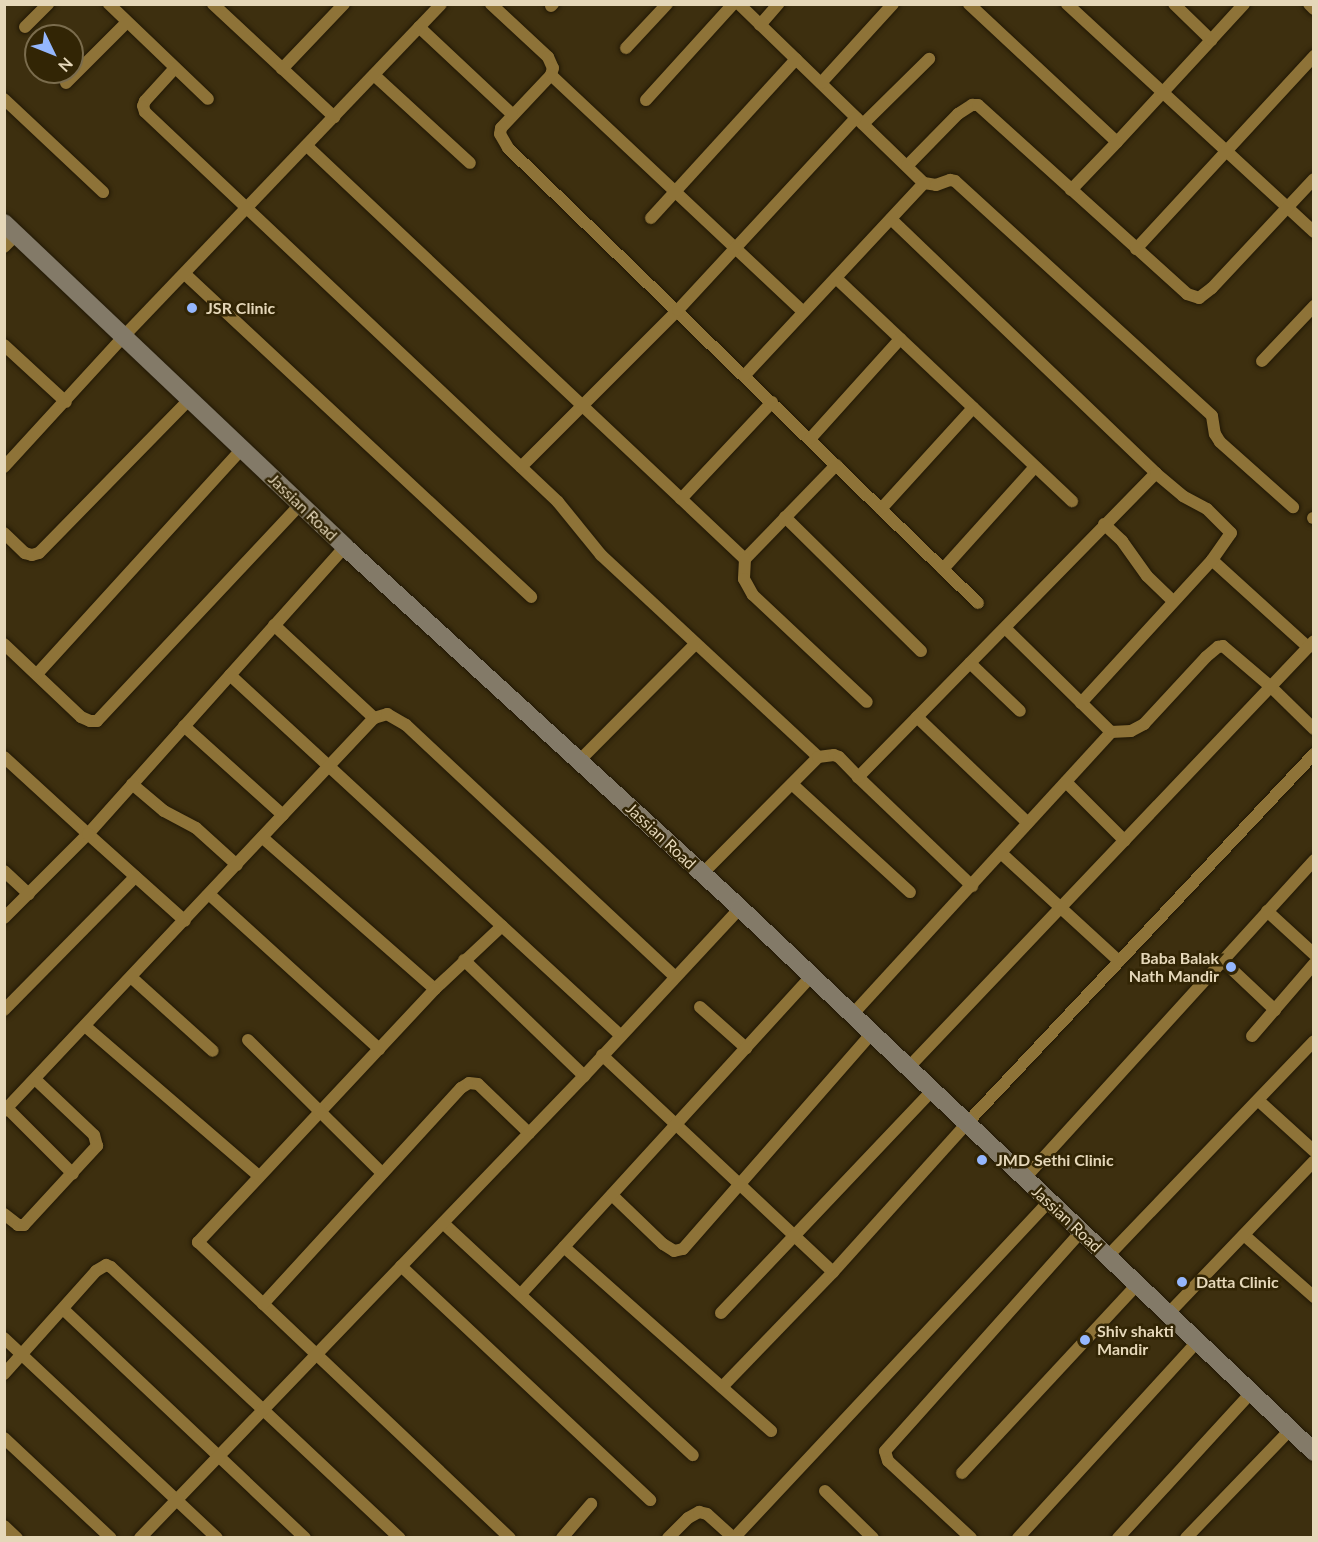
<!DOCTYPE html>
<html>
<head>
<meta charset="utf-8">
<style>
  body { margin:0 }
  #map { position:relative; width:1318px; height:1542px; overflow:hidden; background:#3d2f0f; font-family:Lato,sans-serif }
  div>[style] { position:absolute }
  .roads { filter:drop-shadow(0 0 2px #201705) drop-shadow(0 0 2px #201705) }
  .street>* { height:12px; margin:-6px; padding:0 6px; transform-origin:6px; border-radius:6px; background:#8e7338 }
  .secondary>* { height:18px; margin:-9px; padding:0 9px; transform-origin:9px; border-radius:9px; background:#837a68 }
  .dots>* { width:16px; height:16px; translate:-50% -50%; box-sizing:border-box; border:3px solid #322505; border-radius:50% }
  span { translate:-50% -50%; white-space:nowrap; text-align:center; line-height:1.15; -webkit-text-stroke:5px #322505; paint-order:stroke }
  .poi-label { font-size:16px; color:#e5d7b9; font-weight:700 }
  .left { translate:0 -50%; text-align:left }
  .right { translate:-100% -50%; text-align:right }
  .street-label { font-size:16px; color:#e5d7b9 }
  .frame { position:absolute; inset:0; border:6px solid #e5d7b9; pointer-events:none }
  .north { position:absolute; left:24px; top:24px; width:60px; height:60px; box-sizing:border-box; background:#322505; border:2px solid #7a6c4d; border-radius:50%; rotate:133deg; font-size:16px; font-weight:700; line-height:24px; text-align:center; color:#e5d7b9 }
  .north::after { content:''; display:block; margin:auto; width:21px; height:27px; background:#95b7fd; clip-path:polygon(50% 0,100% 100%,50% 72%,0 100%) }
</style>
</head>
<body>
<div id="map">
  <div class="roads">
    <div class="street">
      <i style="left:109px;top:4px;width:137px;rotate:43.8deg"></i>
      <i style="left:213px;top:4px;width:166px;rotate:43deg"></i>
      <i style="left:491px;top:4px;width:78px;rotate:42.9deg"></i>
      <i style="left:548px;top:57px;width:12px;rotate:66deg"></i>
      <i style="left:553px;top:68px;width:7px;rotate:106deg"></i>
      <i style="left:551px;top:75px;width:73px;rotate:133.3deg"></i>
      <i style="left:501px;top:128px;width:6px;rotate:99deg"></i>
      <i style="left:500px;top:134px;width:16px;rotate:60deg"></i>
      <i style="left:508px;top:148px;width:654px;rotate:44.07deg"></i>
      <i style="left:739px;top:4px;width:257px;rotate:44.1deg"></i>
      <i style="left:924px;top:183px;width:12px;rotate:9deg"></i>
      <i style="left:936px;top:185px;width:15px;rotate:-20deg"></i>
      <i style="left:950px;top:180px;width:5px;rotate:11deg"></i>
      <i style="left:955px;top:181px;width:348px;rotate:42.4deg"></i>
      <i style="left:1212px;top:416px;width:18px;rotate:81deg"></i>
      <i style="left:1215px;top:434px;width:9px;rotate:58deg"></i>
      <i style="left:1220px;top:442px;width:98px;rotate:41.7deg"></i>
      <i style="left:969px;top:4px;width:202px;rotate:43deg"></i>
      <i style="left:1117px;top:142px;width:139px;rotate:-47.3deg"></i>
      <i style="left:1067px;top:4px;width:336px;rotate:42.7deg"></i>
      <i style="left:1174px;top:4px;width:52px;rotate:44.2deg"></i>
      <i style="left:1211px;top:40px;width:49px;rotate:-47.5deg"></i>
      <i style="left:1309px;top:4px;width:7px;rotate:45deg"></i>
      <i style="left:551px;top:6px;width:3px;rotate:-45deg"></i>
      <i style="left:760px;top:25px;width:28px;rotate:-49deg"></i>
      <i style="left:25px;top:27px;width:33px;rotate:-45deg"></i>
      <i style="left:419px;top:27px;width:127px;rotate:43.1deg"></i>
      <i style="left:626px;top:48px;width:60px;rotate:-47deg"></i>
      <i style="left:175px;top:68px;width:45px;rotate:132.3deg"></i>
      <i style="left:145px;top:101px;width:5px;rotate:112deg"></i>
      <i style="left:143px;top:106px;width:6px;rotate:72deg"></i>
      <i style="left:145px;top:112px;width:568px;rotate:43.36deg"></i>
      <i style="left:558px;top:502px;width:68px;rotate:50.9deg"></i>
      <i style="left:601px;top:555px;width:296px;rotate:42.9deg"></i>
      <i style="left:282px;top:69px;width:90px;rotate:-46.4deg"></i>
      <i style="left:374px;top:75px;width:130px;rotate:42.5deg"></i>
      <i style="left:551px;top:75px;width:346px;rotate:43.2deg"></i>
      <i style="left:66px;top:83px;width:86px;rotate:-45deg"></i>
      <i style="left:821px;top:83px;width:107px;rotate:-47.7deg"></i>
      <i style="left:4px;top:99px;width:136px;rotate:43.2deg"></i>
      <i style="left:646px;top:100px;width:130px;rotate:-47.8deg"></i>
      <i style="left:863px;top:124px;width:93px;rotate:-44.6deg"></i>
      <i style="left:307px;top:146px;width:602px;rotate:43.32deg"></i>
      <i style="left:745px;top:559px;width:131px;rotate:-45.9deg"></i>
      <i style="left:907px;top:166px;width:73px;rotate:-45.6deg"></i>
      <i style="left:958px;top:114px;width:17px;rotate:-33deg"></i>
      <i style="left:972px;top:105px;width:6px"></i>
      <i style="left:978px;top:105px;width:282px;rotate:42.1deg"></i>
      <i style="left:1187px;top:294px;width:13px;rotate:18deg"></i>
      <i style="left:1199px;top:298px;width:16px;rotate:-38deg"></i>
      <i style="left:1212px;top:288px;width:149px;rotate:-46.9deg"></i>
      <i style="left:1071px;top:190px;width:66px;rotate:-46.2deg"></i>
      <i style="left:651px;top:218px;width:215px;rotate:-47.6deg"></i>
      <i style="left:891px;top:219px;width:367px;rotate:43.8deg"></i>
      <i style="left:1156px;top:473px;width:426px;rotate:134.4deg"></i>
      <i style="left:858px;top:777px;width:158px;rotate:43.7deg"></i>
      <i style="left:4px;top:247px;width:17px;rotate:-45deg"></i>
      <i style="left:1136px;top:249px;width:263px;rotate:-47.3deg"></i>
      <i style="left:186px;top:275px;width:472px;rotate:43deg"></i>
      <i style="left:836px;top:278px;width:325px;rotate:43.4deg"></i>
      <i style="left:4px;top:345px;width:84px;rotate:42.6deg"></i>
      <i style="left:1262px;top:361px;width:76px;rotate:-46.6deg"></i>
      <i style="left:745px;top:375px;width:262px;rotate:-47deg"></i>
      <i style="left:810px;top:439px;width:135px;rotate:-48deg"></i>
      <i style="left:4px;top:467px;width:176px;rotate:-47.5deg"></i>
      <i style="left:123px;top:337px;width:460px;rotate:-46.3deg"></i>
      <i style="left:521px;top:467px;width:222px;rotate:-45deg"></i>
      <i style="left:678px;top:310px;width:262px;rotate:-47.2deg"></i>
      <i style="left:681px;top:499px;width:133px;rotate:-46.8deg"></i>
      <i style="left:881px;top:509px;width:137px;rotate:-47.7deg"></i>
      <i style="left:785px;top:517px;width:191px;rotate:44.6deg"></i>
      <i style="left:1313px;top:518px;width:1px"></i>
      <i style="left:1104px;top:524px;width:25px;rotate:43deg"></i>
      <i style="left:1122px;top:541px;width:43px;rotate:54.5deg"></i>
      <i style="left:1147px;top:576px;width:36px;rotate:44deg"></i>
      <i style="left:4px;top:533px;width:29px;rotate:44deg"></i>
      <i style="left:25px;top:553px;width:7px;rotate:16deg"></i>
      <i style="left:32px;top:555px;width:7px;rotate:-16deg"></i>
      <i style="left:39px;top:553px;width:216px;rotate:-45.6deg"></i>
      <i style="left:745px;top:559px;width:20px;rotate:93deg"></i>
      <i style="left:744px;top:579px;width:18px;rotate:61deg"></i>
      <i style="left:753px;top:595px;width:156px;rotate:43.2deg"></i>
      <i style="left:1212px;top:560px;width:130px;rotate:42.2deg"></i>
      <i style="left:943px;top:569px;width:137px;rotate:-48deg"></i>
      <i style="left:274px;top:625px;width:137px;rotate:42.9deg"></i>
      <i style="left:374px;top:718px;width:14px;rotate:-17deg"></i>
      <i style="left:387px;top:714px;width:22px;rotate:30deg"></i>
      <i style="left:406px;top:725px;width:367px;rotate:43.1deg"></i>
      <i style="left:4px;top:644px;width:106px;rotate:43.5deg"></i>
      <i style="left:81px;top:717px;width:10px;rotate:24deg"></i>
      <i style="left:90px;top:721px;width:7px"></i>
      <i style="left:97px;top:721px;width:296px;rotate:-46.8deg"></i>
      <i style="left:970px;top:663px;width:69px;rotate:43.8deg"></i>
      <i style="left:37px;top:674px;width:306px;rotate:-47.7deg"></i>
      <i style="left:230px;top:675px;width:531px;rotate:42.71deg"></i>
      <i style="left:1081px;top:703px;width:194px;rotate:-47.5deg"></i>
      <i style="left:1212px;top:560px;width:33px;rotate:-55deg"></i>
      <i style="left:1231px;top:533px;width:34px;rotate:-135deg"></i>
      <i style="left:1207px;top:509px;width:27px;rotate:-152deg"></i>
      <i style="left:1183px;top:496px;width:35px;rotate:-140deg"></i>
      <i style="left:917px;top:717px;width:153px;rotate:43.7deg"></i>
      <i style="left:184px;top:726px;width:133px;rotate:42deg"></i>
      <i style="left:1111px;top:732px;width:20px;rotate:-3deg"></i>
      <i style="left:1131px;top:731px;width:15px;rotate:-28deg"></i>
      <i style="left:1144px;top:724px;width:91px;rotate:-47.2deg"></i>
      <i style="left:1206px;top:657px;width:16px;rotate:-40deg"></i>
      <i style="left:1218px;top:647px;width:5px;rotate:-11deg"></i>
      <i style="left:1223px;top:646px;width:63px;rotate:40.5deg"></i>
      <i style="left:1271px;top:687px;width:60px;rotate:44.3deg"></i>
      <i style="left:4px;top:757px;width:114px;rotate:42.5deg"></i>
      <i style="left:88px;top:834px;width:385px;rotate:-48.2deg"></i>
      <i style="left:579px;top:761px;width:165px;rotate:-45.2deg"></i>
      <i style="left:1066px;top:782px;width:83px;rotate:45deg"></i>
      <i style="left:132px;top:784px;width:42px;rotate:40.2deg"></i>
      <i style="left:164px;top:811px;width:36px;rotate:28deg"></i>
      <i style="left:196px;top:828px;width:55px;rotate:42.1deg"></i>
      <i style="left:792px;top:784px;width:160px;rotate:42.5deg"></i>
      <i style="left:263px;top:838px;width:229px;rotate:41.3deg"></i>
      <i style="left:1001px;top:853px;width:160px;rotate:42.5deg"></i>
      <i style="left:4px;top:871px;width:34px;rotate:43deg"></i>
      <i style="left:702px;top:874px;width:165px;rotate:-45.2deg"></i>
      <i style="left:818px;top:757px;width:16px;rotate:-7deg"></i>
      <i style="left:834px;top:755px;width:5px;rotate:22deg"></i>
      <i style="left:839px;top:757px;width:28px;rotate:46deg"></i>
      <i style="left:210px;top:895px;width:229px;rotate:42.3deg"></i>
      <i style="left:1267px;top:911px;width:64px;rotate:42.5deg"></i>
      <i style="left:4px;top:918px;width:119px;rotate:-45deg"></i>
      <i style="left:88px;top:834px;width:130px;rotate:41.9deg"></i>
      <i style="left:502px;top:926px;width:92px;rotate:136.8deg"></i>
      <i style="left:435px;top:989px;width:347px;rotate:133.1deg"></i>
      <i style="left:198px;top:1242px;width:430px;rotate:43.5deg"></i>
      <i style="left:464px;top:960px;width:167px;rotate:44deg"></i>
      <i style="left:1222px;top:960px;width:73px;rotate:43.3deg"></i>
      <i style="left:131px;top:977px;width:110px;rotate:42.1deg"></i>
      <i style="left:700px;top:1007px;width:62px;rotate:41.7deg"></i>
      <i style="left:4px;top:1010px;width:187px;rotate:-45.4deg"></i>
      <i style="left:852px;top:1015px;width:384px;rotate:-47.5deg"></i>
      <i style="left:1111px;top:732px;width:148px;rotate:-135.5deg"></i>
      <i style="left:85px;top:1026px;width:230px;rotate:40.8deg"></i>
      <i style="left:1252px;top:1036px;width:95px;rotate:-49.3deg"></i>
      <i style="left:248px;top:1040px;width:189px;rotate:44.8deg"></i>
      <i style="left:602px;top:1055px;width:317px;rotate:43.2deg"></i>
      <i style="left:908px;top:1068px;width:589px;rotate:-46.44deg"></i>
      <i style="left:1259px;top:1101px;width:74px;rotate:42.3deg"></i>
      <i style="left:7px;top:1108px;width:93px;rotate:45deg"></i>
      <i style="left:4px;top:1111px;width:540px;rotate:-46.73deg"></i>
      <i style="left:1025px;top:1178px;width:430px;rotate:-47.7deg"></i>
      <i style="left:612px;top:1195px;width:71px;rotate:43.9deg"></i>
      <i style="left:663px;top:1244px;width:13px;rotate:32deg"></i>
      <i style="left:674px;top:1251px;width:9px;rotate:-13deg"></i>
      <i style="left:683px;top:1249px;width:287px;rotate:-48.8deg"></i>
      <i style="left:4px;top:1214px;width:18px;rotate:38deg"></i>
      <i style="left:18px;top:1225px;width:6px"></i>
      <i style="left:24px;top:1225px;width:108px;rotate:-47.3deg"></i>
      <i style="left:97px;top:1146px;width:11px;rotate:-105deg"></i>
      <i style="left:94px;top:1135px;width:81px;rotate:-136.5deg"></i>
      <i style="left:443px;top:1223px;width:341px;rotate:42.9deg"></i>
      <i style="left:1244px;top:1235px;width:94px;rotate:41.5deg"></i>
      <i style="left:564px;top:1247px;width:277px;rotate:41.6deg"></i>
      <i style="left:1107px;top:1257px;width:299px;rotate:-46.2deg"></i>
      <i style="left:401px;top:1266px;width:342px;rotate:43.2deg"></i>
      <i style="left:521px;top:1294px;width:430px;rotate:-47.6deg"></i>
      <i style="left:263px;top:1304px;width:293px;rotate:-47.5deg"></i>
      <i style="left:461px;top:1088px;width:9px;rotate:-32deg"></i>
      <i style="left:469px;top:1083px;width:9px;rotate:6deg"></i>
      <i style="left:478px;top:1084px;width:71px;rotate:43.9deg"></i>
      <i style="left:63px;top:1309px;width:333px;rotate:43.4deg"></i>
      <i style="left:721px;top:1313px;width:306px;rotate:-46.5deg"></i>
      <i style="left:1168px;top:1314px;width:211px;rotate:-46.3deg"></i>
      <i style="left:4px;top:1338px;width:292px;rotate:43.2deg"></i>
      <i style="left:4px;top:1374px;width:138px;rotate:-48.2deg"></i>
      <i style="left:96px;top:1271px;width:12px;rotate:-31deg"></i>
      <i style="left:106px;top:1265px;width:5px;rotate:22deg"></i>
      <i style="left:111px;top:1267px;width:396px;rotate:43.2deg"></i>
      <i style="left:722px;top:1387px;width:160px;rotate:-46deg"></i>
      <i style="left:833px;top:1272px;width:200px;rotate:-48deg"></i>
      <i style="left:967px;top:1123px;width:507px;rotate:-46.76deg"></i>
      <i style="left:4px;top:1438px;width:146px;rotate:43.1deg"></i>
      <i style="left:962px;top:1473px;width:257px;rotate:-47.1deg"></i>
      <i style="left:825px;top:1491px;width:67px;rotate:44.4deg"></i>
      <i style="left:4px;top:1526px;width:18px;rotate:43deg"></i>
      <i style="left:140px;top:1538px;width:641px;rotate:-46.14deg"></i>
      <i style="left:584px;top:1076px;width:229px;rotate:-47.1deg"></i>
      <i style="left:562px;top:1538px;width:45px;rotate:-49.5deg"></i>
      <i style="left:668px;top:1538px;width:28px;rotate:-45deg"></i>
      <i style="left:688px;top:1518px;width:13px;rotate:-29deg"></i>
      <i style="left:699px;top:1512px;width:8px;rotate:14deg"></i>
      <i style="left:707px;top:1514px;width:36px;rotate:42deg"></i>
      <i style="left:734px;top:1538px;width:461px;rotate:-46.9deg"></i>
      <i style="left:971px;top:1538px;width:113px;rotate:-137.1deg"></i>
      <i style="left:888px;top:1461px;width:10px;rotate:-107deg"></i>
      <i style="left:885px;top:1451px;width:294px;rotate:-48.2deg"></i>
      <i style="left:1018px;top:1538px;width:265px;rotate:-47.6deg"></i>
      <i style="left:1118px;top:1538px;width:197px;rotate:-47.5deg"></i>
      <i style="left:1186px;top:1538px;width:150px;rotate:-46.1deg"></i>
    </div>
    <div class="secondary">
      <i style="left:4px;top:223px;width:470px;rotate:43.5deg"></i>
      <i style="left:345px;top:547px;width:535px;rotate:42.42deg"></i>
      <i style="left:740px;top:908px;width:791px;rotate:43.46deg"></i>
    </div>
  </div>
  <div class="dots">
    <i style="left:192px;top:308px;background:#95b7fd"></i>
    <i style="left:1231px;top:967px;background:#95b7fd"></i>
    <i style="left:982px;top:1160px;background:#95b7fd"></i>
    <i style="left:1182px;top:1282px;background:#95b7fd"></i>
    <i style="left:1085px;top:1340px;background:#95b7fd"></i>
  </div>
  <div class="poi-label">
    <span class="left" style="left:206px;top:308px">JSR Clinic</span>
    <span class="right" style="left:1219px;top:967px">Baba Balak<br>Nath Mandir</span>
    <span class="left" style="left:996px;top:1160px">JMD Sethi Clinic</span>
    <span class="left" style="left:1196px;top:1282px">Datta Clinic</span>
    <span class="left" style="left:1097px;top:1340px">Shiv shakti<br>Mandir</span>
  </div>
  <div class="street-label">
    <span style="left:303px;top:507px;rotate:44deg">Jassian Road</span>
    <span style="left:661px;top:836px;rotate:43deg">Jassian Road</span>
    <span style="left:1067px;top:1219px;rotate:43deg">Jassian Road</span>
  </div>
  <div class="frame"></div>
  <div class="north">N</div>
</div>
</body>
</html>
